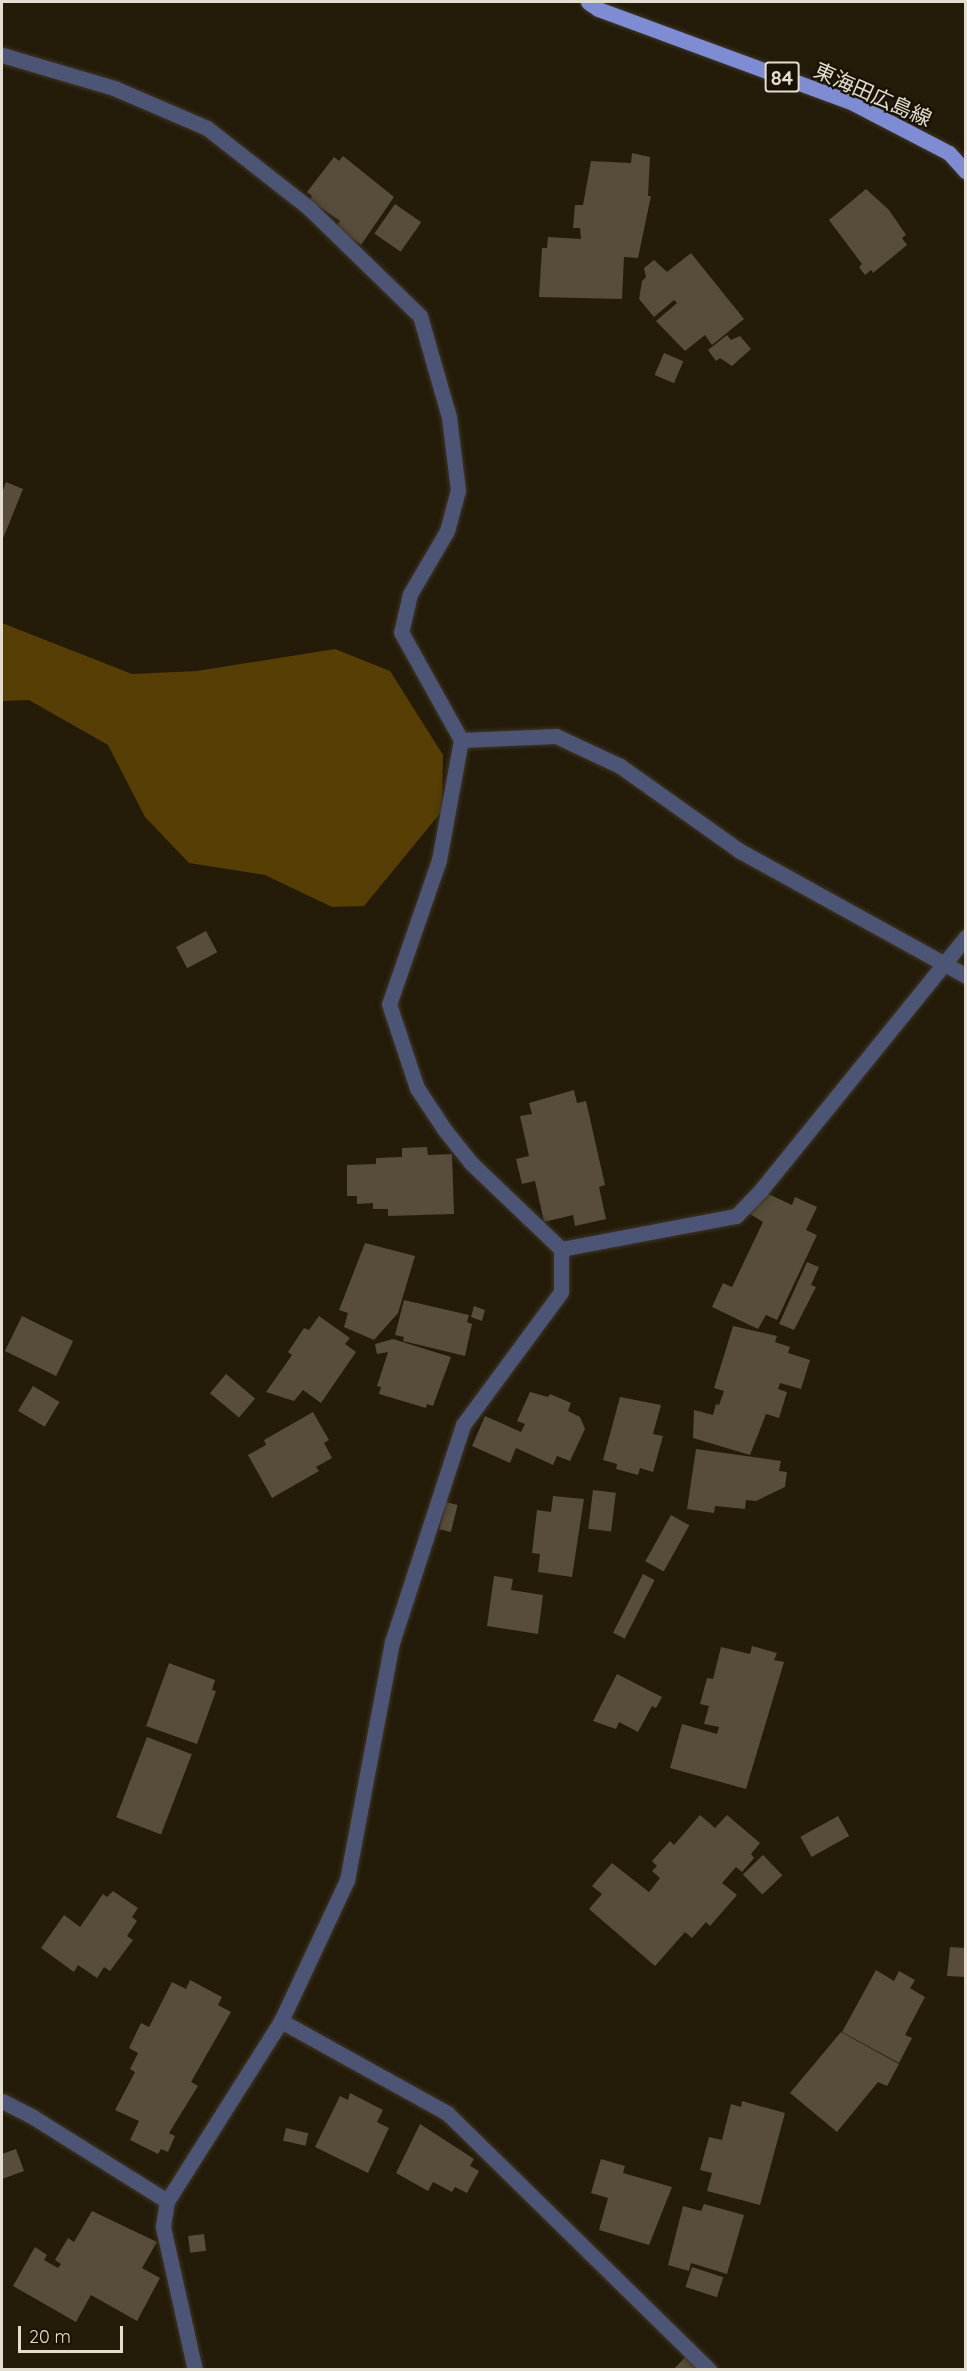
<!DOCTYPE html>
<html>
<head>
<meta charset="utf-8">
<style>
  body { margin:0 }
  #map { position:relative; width:967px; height:2371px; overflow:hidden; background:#241b09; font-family:Quicksand,"Noto Sans JP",sans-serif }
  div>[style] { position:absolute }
  .green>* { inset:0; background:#563e04 }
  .building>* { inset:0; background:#574d3a; transform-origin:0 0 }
  .roads { filter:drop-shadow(0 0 2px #3f3625) drop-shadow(0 0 2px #3f3625) }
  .minor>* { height:15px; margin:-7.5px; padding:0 7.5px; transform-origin:7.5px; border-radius:7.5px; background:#4d5577 }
  .primary>* { height:15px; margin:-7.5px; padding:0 7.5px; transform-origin:7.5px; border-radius:7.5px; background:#7d8cd3 }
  span { translate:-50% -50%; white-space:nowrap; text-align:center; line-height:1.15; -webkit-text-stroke:4.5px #1a1202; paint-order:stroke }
  .shield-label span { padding:2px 4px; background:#1a1202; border:2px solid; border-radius:4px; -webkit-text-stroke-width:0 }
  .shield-label { font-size:20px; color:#e3ddd2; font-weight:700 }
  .street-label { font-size:21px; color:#e3ddd2 }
  .frame { position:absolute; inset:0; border:3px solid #e3ddd2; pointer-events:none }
  .scale { position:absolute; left:18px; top:2326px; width:105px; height:27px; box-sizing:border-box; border:3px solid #e3ddd2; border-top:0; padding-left:8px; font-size:18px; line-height:21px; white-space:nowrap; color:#e3ddd2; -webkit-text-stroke:4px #1a1202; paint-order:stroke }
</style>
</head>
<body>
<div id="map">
  <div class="green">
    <i style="clip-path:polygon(2px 623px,132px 674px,197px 671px,335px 649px,390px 671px,443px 755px,442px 811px,364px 906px,332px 907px,265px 875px,189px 863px,145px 817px,108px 745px,29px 700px,2px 701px)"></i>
  </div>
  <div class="building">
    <i style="clip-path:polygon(632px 153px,650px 157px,648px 196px,651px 196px,638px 258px,624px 257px,622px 299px,539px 297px,542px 248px,547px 248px,548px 237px,581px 239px,580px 228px,573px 228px,575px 205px,583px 205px,591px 161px,631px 163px)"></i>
    <i style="clip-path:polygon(343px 156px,394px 197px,361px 245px,335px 227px,340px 221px,309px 200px,312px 196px,307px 192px,334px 157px,339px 161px)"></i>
    <i style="clip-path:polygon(866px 189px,889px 210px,906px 235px,902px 238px,907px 245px,873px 273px,871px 270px,865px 275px,859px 267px,862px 264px,829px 220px)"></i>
    <i style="left:395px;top:204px;width:32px;height:36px;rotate:35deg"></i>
    <i style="clip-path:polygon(691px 253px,744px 319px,712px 345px,705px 335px,685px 351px,656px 321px,677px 303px,674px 300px,654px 317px,639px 299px,642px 281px,646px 277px,644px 268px,654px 260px,667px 272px)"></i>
    <i style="clip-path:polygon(727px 335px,731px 340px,740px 336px,751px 349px,732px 366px,720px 358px,716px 361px,708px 350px)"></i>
    <i style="left:664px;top:353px;width:21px;height:24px;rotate:23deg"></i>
    <i style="clip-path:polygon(6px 482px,23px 489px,2px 541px,2px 493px)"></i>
    <i style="left:206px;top:931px;width:24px;height:34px;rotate:62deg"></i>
    <i style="clip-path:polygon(574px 1090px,577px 1103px,586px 1101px,605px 1185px,599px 1187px,606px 1219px,575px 1226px,573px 1215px,544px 1222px,535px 1181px,522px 1184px,516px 1159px,529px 1156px,520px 1116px,532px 1114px,529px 1103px)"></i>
    <i style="clip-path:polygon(427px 1147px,428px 1155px,452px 1154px,454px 1214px,388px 1216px,388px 1209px,373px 1209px,373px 1203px,357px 1204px,357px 1196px,347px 1196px,347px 1165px,376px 1164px,376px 1158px,402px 1157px,402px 1148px)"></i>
    <i style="clip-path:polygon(764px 1192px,792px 1205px,795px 1197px,817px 1207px,806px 1230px,817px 1235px,777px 1320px,766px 1315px,758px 1329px,712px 1307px,723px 1283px,732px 1287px,763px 1222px,750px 1214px)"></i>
    <i style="clip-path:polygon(365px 1243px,415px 1256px,398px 1313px,374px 1340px,344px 1327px,348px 1313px,339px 1310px)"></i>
    <i style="clip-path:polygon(807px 1262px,819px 1267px,811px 1285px,816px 1287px,794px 1330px,779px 1324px)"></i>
    <i style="clip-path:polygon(404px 1300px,469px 1315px,467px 1322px,472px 1324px,465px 1356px,403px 1341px,404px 1337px,395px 1335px)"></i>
    <i style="clip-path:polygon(474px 1306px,485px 1310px,482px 1321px,471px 1317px)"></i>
    <i style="left:22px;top:1316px;width:57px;height:39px;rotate:26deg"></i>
    <i style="clip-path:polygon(319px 1316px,350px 1338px,345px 1344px,356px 1352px,321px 1403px,303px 1390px,294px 1401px,266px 1392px,292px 1355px,288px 1352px,304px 1328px,309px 1330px)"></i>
    <i style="clip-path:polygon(733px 1326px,777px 1336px,775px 1342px,790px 1347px,788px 1353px,810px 1360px,801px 1389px,780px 1383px,778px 1389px,787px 1392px,779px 1418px,766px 1414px,750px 1455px,693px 1438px,694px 1410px,713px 1415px,716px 1404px,719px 1405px,724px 1391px,714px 1388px)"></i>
    <i style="clip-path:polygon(393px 1339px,451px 1357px,433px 1406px,427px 1404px,426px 1408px,379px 1394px,381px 1387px,377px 1386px,388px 1352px,377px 1354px,375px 1344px)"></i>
    <i style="left:226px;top:1374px;width:38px;height:25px;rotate:40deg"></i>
    <i style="left:33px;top:1386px;width:31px;height:29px;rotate:31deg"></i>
    <i style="clip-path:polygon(530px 1392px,548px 1397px,550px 1394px,571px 1403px,568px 1411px,580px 1417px,585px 1429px,570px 1461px,557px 1456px,553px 1465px,516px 1448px,510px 1463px,472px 1446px,485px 1416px,521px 1432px,525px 1424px,517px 1421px)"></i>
    <i style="clip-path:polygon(620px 1397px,661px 1405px,653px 1434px,663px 1436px,653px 1472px,640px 1468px,638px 1475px,616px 1469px,617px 1464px,603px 1460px)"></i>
    <i style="clip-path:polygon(313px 1412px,329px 1440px,324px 1443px,332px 1458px,316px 1467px,319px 1471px,272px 1498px,248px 1455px,266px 1445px,264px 1440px)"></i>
    <i style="clip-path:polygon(696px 1449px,781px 1461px,779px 1471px,787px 1472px,785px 1487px,756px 1501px,746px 1500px,745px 1509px,715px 1506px,714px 1513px,687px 1509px)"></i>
    <i style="left:593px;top:1490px;width:23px;height:39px;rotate:7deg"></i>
    <i style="clip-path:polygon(553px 1496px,584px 1499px,572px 1577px,538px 1572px,540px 1554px,532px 1553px,537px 1510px,551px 1512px)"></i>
    <i style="left:446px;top:1502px;width:12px;height:28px;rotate:14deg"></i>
    <i style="left:671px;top:1515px;width:21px;height:53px;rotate:29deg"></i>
    <i style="left:643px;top:1574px;width:13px;height:66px;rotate:27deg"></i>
    <i style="clip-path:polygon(494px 1576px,513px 1579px,511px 1590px,543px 1595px,538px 1634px,487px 1626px)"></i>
    <i style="clip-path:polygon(752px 1646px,777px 1653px,774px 1660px,784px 1662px,746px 1789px,670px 1768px,682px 1724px,717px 1734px,719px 1727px,704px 1724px,709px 1706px,700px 1704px,707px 1678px,713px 1679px,721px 1647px,750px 1654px)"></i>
    <i style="clip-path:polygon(169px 1663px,215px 1680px,212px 1690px,216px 1691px,197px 1744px,146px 1726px)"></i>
    <i style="clip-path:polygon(617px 1674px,662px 1697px,656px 1708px,652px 1706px,638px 1732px,619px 1722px,616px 1729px,593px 1721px)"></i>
    <i style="left:147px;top:1737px;width:48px;height:86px;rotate:21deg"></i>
    <i style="clip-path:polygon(700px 1815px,715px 1828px,727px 1815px,760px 1843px,751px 1854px,754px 1858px,742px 1872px,736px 1867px,722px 1883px,737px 1895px,710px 1926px,706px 1922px,692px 1938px,685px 1932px,655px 1966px,589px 1909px,602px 1894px,592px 1886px,612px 1863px,649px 1892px,660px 1878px,652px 1871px,657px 1866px,652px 1861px,670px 1841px,674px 1845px)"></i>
    <i style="left:838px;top:1816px;width:23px;height:43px;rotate:61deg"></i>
    <i style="left:763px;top:1855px;width:28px;height:28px;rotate:46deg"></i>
    <i style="clip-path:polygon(113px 1891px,138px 1908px,132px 1917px,137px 1921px,127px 1936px,133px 1940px,110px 1971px,104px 1967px,97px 1978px,78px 1965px,74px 1972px,41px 1948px,64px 1915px,80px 1927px,103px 1894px,107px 1897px)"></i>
    <i style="clip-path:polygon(950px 1947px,966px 1948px,966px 1977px,947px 1976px)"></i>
    <i style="clip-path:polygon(876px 1970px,894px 1981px,899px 1971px,915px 1980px,910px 1988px,925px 1997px,905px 2035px,912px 2038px,899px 2063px,842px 2032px)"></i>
    <i style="clip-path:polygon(190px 1980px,222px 1997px,218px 2005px,231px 2012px,191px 2082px,198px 2086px,169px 2133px,175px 2136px,168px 2152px,161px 2149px,158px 2154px,130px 2140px,139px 2121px,115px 2110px,135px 2072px,130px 2069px,138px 2053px,129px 2048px,141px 2023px,149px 2027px,172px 1982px,186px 1989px)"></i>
    <i style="clip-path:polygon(841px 2032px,899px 2064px,887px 2086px,878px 2082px,837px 2132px,790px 2093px)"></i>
    <i style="clip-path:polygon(350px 2093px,383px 2110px,377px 2122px,389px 2128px,368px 2173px,315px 2147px,340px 2096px,348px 2100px)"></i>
    <i style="clip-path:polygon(742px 2101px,785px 2113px,760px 2205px,707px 2191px,712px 2173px,700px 2170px,709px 2137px,722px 2140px,731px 2104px,741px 2107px)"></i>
    <i style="clip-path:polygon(420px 2124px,474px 2159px,470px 2166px,479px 2171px,467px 2193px,455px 2187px,452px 2192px,433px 2182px,428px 2191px,396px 2173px)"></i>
    <i style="left:286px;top:2128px;width:23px;height:13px;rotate:13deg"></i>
    <i style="clip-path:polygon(16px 2149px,24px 2171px,2px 2179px,2px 2154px)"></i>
    <i style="clip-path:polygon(601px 2159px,625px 2166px,623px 2173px,672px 2187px,649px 2245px,599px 2230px,608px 2198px,591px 2193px)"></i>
    <i style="clip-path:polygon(704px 2204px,744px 2215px,727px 2274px,691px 2263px,689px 2271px,668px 2265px,683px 2206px,701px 2211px)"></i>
    <i style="clip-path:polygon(92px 2211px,157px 2242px,142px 2268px,160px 2278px,137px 2321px,91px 2295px,76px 2322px,13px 2286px,35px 2247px,47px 2255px,44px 2260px,58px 2268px,61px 2264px,55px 2260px,68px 2238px,74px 2242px)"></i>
    <i style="left:204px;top:2234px;width:17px;height:16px;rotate:83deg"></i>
    <i style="left:692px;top:2267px;width:33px;height:21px;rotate:18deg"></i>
    <i style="clip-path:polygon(689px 2353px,707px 2370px,673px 2370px)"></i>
  </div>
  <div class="roads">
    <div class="minor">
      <i style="left:2px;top:55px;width:117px;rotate:16.4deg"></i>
      <i style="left:114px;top:88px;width:101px;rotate:23.3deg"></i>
      <i style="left:207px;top:128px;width:130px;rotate:38.1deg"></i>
      <i style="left:309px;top:208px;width:155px;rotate:44.2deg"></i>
      <i style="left:420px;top:316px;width:105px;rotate:74deg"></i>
      <i style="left:449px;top:417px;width:74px;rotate:83deg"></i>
      <i style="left:458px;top:490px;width:42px;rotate:105deg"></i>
      <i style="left:447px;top:531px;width:73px;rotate:120.4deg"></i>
      <i style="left:410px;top:594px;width:39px;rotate:103deg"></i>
      <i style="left:401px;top:632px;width:124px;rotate:60.9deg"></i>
      <i style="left:461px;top:740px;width:122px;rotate:100.4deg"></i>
      <i style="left:439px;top:860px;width:152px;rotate:109.1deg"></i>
      <i style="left:389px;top:1004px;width:89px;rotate:71.6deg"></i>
      <i style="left:417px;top:1088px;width:49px;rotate:56.6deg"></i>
      <i style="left:444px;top:1129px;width:43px;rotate:51.5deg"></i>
      <i style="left:471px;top:1163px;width:124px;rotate:43.7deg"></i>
      <i style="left:561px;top:1249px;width:43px;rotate:90deg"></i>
      <i style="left:561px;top:1292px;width:165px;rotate:126.4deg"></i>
      <i style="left:463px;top:1425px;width:228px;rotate:108.1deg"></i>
      <i style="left:392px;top:1642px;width:242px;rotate:100.7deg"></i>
      <i style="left:347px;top:1880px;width:156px;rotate:115.1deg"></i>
      <i style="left:281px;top:2021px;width:213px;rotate:122.3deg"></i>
      <i style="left:167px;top:2201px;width:26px;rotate:99deg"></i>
      <i style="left:163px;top:2227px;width:147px;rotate:77.4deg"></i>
      <i style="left:461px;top:740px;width:95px;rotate:-2.4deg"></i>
      <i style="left:556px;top:736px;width:71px;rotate:25.1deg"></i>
      <i style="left:620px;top:766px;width:147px;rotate:35.3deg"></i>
      <i style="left:740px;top:851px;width:258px;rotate:28.9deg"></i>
      <i style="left:561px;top:1249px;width:178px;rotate:-10.7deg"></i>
      <i style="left:736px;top:1216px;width:36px;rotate:-46deg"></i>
      <i style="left:761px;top:1190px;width:326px;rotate:-51deg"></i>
      <i style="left:281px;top:2021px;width:190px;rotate:29deg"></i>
      <i style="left:447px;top:2113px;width:367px;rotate:44.4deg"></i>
      <i style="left:2px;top:2101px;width:35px;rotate:27deg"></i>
      <i style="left:33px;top:2117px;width:158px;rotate:32.1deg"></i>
    </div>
    <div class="primary">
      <i style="left:588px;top:2px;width:12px;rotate:35deg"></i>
      <i style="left:598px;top:9px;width:272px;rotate:20.2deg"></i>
      <i style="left:853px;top:103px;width:108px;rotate:27.5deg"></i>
      <i style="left:949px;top:153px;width:25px;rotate:48deg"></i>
    </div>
  </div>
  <div class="shield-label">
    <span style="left:782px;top:77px">84</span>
  </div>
  <div class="street-label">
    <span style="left:873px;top:94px;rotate:24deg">東海田広島線</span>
  </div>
  <div class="frame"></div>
  <div class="scale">20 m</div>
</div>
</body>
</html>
